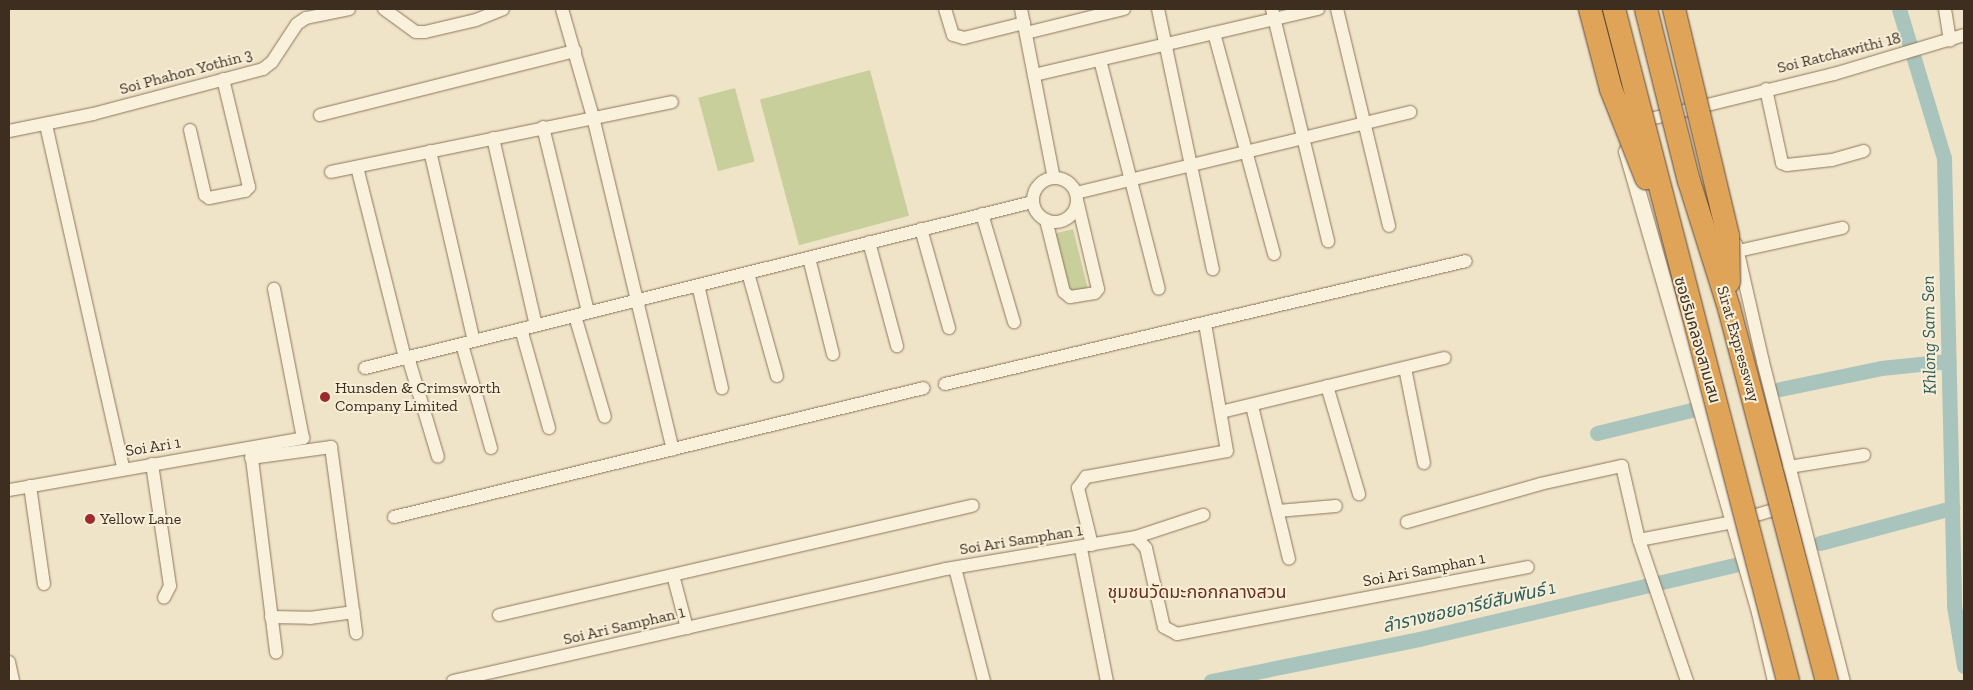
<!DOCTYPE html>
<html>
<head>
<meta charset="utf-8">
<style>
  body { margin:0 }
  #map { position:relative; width:1973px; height:690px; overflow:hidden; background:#f0e4c8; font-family:"Zilla Slab","Noto Sans Thai",serif }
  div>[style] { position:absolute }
  .green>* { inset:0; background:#c9cf9b; transform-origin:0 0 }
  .canal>* { height:15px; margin:-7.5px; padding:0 7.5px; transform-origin:7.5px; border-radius:7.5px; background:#a9c4bc }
  .roads { filter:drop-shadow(0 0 1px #8d765c) drop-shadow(0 0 1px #8d765c) }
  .minor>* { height:12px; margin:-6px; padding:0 6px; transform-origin:6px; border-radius:6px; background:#faf1dc }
  .minor>.ring { margin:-6px; padding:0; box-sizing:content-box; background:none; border:12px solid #faf1dc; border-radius:50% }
  .tertiary>* { height:15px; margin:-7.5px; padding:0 7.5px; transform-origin:7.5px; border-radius:7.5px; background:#faf1dc }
  .bridges { filter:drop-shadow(0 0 1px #5b4430) drop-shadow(0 0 1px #5b4430) }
  .motorway-bridge>* { height:22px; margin:-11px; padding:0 11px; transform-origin:11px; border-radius:11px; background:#e0a458 }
  .dots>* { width:14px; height:14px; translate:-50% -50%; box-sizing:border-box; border:2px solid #f7eed8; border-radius:50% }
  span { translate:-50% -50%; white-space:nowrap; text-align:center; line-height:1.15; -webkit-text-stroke:4px #f7eed8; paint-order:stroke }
  .street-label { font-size:16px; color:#3d2e20 }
  .poi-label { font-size:16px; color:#3d2e20 }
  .left { translate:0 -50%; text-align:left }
  .water-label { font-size:18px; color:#2f5d5a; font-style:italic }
  .neighbourhood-label { font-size:18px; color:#6b2e1e }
  .frame { position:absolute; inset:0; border:10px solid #3d2e20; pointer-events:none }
</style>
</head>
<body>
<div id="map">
  <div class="green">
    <i style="left:870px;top:70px;width:151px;height:114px;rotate:75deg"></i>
    <i style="left:735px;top:88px;width:76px;height:38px;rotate:75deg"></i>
    <i style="left:1073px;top:229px;width:68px;height:22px;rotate:76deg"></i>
  </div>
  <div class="canal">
    <i style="left:1899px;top:9px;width:156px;rotate:73.2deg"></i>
    <i style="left:1944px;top:158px;width:448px;rotate:88.7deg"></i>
    <i style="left:1954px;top:606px;width:61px;rotate:80.5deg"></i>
    <i style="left:1780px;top:389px;width:103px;rotate:-11.7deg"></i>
    <i style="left:1881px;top:368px;width:68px;rotate:-5.9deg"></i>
    <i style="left:1597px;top:433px;width:97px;rotate:-13.7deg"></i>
    <i style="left:1820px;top:543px;width:137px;rotate:-14.9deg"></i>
    <i style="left:1211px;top:681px;width:212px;rotate:-11.4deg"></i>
    <i style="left:1419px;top:639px;width:325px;rotate:-13.2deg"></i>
  </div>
  <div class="roads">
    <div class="minor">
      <i style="left:384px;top:9px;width:39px;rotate:36deg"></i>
      <i style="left:416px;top:32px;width:9px"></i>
      <i style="left:425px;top:32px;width:52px;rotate:-13.2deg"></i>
      <i style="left:476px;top:20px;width:29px;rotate:-22deg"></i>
      <i style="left:562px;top:9px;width:112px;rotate:74deg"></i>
      <i style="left:593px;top:117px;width:342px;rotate:76.5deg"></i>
      <i style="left:945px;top:9px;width:27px;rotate:73deg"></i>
      <i style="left:953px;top:35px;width:11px;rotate:15deg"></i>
      <i style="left:964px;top:38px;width:62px;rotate:-14deg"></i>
      <i style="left:1021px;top:9px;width:172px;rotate:79deg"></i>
      <i style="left:1158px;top:9px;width:266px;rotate:78.1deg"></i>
      <i style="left:1272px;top:9px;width:239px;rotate:76.4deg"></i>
      <i style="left:1337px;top:9px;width:223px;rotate:76.5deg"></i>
      <i style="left:1945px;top:9px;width:32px;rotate:81deg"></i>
      <i style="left:1026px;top:33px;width:101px;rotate:-13.8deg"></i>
      <i style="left:1214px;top:33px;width:229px;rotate:74.8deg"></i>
      <i style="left:1100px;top:60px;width:236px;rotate:75.6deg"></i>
      <i style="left:1034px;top:75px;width:292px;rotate:-13.1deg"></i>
      <i style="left:1766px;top:89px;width:76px;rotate:77.8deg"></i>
      <i style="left:1782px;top:163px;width:5px;rotate:22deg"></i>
      <i style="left:1787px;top:165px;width:45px;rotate:-6.3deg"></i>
      <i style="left:1832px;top:160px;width:33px;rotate:-16deg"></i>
      <i style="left:320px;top:115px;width:263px;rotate:-14.1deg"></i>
      <i style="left:1638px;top:122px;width:202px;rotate:-13.8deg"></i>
      <i style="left:1834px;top:74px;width:136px;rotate:-16.7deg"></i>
      <i style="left:46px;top:125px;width:352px;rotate:77.3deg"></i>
      <i style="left:543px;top:127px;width:190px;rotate:76.3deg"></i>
      <i style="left:190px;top:130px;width:67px;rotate:77deg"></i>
      <i style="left:205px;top:195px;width:5px;rotate:37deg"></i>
      <i style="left:209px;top:198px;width:37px;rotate:-11deg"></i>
      <i style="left:245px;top:191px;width:6px;rotate:-45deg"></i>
      <i style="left:249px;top:187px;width:111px;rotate:-103.5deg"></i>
      <i style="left:9px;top:131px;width:86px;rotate:-11.4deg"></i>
      <i style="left:93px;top:114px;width:176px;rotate:-14.8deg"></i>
      <i style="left:263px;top:69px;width:11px;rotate:-38deg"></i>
      <i style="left:272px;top:62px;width:45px;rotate:-56.7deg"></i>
      <i style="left:297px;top:24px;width:11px;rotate:-34deg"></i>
      <i style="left:306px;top:18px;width:44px;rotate:-11.8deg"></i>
      <i style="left:493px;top:138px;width:192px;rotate:77.1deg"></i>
      <i style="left:430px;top:151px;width:195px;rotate:77deg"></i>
      <i style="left:357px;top:167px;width:197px;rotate:75.9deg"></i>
      <i style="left:331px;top:172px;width:348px;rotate:-11.6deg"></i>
      <i class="ring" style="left:1033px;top:178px;width:32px;height:32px"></i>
      <i style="left:1076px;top:193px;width:344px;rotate:-13.6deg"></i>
      <i style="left:982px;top:214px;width:113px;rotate:73.5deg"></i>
      <i style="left:1046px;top:220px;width:74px;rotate:76deg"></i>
      <i style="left:1064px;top:292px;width:8px;rotate:40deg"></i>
      <i style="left:1070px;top:297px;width:25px;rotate:-9deg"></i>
      <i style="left:1095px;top:293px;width:5px;rotate:-53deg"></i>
      <i style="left:1098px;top:289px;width:91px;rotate:-103.3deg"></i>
      <i style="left:921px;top:229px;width:103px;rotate:74.2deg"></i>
      <i style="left:869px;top:242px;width:108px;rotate:74.9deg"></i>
      <i style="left:1736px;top:244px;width:121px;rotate:77.1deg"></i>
      <i style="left:1763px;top:362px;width:329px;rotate:75.8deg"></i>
      <i style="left:1738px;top:251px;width:107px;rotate:-12.5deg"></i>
      <i style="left:809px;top:258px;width:99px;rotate:76deg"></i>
      <i style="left:748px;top:273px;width:107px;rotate:74.3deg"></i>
      <i style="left:698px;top:285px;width:106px;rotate:76.9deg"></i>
      <i style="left:575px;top:316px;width:105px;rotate:73.5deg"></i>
      <i style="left:521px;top:329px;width:103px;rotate:74.2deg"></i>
      <i style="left:462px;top:344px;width:108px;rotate:74.4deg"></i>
      <i style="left:408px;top:357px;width:104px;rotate:73.3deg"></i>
      <i style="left:365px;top:368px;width:688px;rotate:-13.96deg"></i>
      <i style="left:1405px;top:368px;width:97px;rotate:78.7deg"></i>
      <i style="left:945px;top:384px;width:535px;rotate:-13.28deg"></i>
      <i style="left:1327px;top:386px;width:113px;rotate:73.5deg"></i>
      <i style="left:1252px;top:406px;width:157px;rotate:76.4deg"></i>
      <i style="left:1221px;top:412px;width:230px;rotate:-13.6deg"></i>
      <i style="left:251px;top:451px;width:203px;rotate:82.9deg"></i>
      <i style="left:251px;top:458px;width:81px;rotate:-7.8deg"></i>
      <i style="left:331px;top:447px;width:188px;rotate:82.3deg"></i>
      <i style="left:152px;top:464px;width:123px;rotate:81.6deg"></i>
      <i style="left:170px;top:586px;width:13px;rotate:117deg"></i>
      <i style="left:1789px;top:467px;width:76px;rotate:-9.1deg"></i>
      <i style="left:30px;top:486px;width:99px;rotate:81.9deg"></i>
      <i style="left:9px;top:490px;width:299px;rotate:-10deg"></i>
      <i style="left:303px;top:438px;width:152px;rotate:-101deg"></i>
      <i style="left:1278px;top:511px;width:58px;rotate:-4.9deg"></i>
      <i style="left:394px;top:517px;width:545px;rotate:-13.68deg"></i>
      <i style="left:1407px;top:522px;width:138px;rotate:-15.9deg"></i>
      <i style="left:1540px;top:484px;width:84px;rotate:-12.4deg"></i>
      <i style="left:1622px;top:466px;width:76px;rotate:77.1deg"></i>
      <i style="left:1639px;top:540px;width:96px;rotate:-10.8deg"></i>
      <i style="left:1733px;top:522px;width:56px;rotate:-16.5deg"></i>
      <i style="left:1136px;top:537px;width:71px;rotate:-18.2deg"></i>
      <i style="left:1639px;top:540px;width:149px;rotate:71.2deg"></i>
      <i style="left:1092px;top:545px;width:59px;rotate:-103.8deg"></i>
      <i style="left:1078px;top:488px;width:14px;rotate:-54deg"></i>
      <i style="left:1086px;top:477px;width:143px;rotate:-10.4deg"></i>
      <i style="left:1227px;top:451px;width:129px;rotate:-99.8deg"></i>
      <i style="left:1081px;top:549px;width:135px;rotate:78.9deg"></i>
      <i style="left:955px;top:568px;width:117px;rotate:75.6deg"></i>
      <i style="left:673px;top:575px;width:55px;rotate:75.2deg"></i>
      <i style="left:499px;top:615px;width:486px;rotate:-13deg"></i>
      <i style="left:271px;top:617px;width:39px;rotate:1deg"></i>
      <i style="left:310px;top:618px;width:44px;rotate:-7.8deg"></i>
      <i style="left:9px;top:662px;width:19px;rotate:78deg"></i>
      <i style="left:453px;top:681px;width:506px;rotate:-12.8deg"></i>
      <i style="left:946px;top:569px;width:193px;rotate:-9.6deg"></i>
      <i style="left:1136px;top:537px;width:15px;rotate:48deg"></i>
      <i style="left:1146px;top:548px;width:81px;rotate:77.2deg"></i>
      <i style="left:1164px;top:627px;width:15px;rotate:28deg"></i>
      <i style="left:1177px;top:634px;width:357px;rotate:-10.8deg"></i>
    </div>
    <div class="tertiary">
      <i style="left:1626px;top:151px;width:480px;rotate:73.9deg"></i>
      <i style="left:1759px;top:612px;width:71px;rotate:76.9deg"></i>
    </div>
  </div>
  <div class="bridges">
    <div class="motorway-bridge">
      <i style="left:1590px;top:9px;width:83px;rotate:75.3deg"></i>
      <i style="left:1611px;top:89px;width:96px;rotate:68.5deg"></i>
      <i style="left:1614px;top:9px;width:694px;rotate:75.48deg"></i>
      <i style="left:1646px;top:9px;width:177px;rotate:76deg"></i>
      <i style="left:1689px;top:181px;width:133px;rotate:72.5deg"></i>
      <i style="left:1729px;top:308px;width:386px;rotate:75.3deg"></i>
      <i style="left:1674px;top:9px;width:233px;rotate:76.6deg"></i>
      <i style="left:1728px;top:236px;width:46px;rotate:88.8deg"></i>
    </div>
  </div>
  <div class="dots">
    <i style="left:325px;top:397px;background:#9e2a2b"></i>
    <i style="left:90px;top:519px;background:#9e2a2b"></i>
  </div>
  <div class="street-label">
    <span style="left:1839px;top:53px;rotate:-14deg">Soi Ratchawithi 18</span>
    <span style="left:186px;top:72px;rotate:-15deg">Soi Phahon Yothin 3</span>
    <span style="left:1697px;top:340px;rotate:74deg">ซอยริมคลองสามเสน</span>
    <span style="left:1738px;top:344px;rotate:74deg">Sirat Expressway</span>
    <span style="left:153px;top:447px;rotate:-9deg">Soi Ari 1</span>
    <span style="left:1021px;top:540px;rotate:-9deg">Soi Ari Samphan 1</span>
    <span style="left:1424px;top:570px;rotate:-11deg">Soi Ari Samphan 1</span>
    <span style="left:624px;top:626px;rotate:-13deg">Soi Ari Samphan 1</span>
  </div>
  <div class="poi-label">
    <span class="left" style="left:335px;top:397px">Hunsden &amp; Crimsworth<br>Company Limited</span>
    <span class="left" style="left:100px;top:519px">Yellow Lane</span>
  </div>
  <div class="water-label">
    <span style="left:1929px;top:335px;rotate:-91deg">Khlong Sam Sen</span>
    <span style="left:1469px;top:607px;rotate:-13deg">ลำรางซอยอารีย์สัมพันธ์ 1</span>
  </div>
  <div class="neighbourhood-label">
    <span style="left:1197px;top:592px">ชุมชนวัดมะกอกกลางสวน</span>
  </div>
  <div class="frame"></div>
</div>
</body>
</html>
